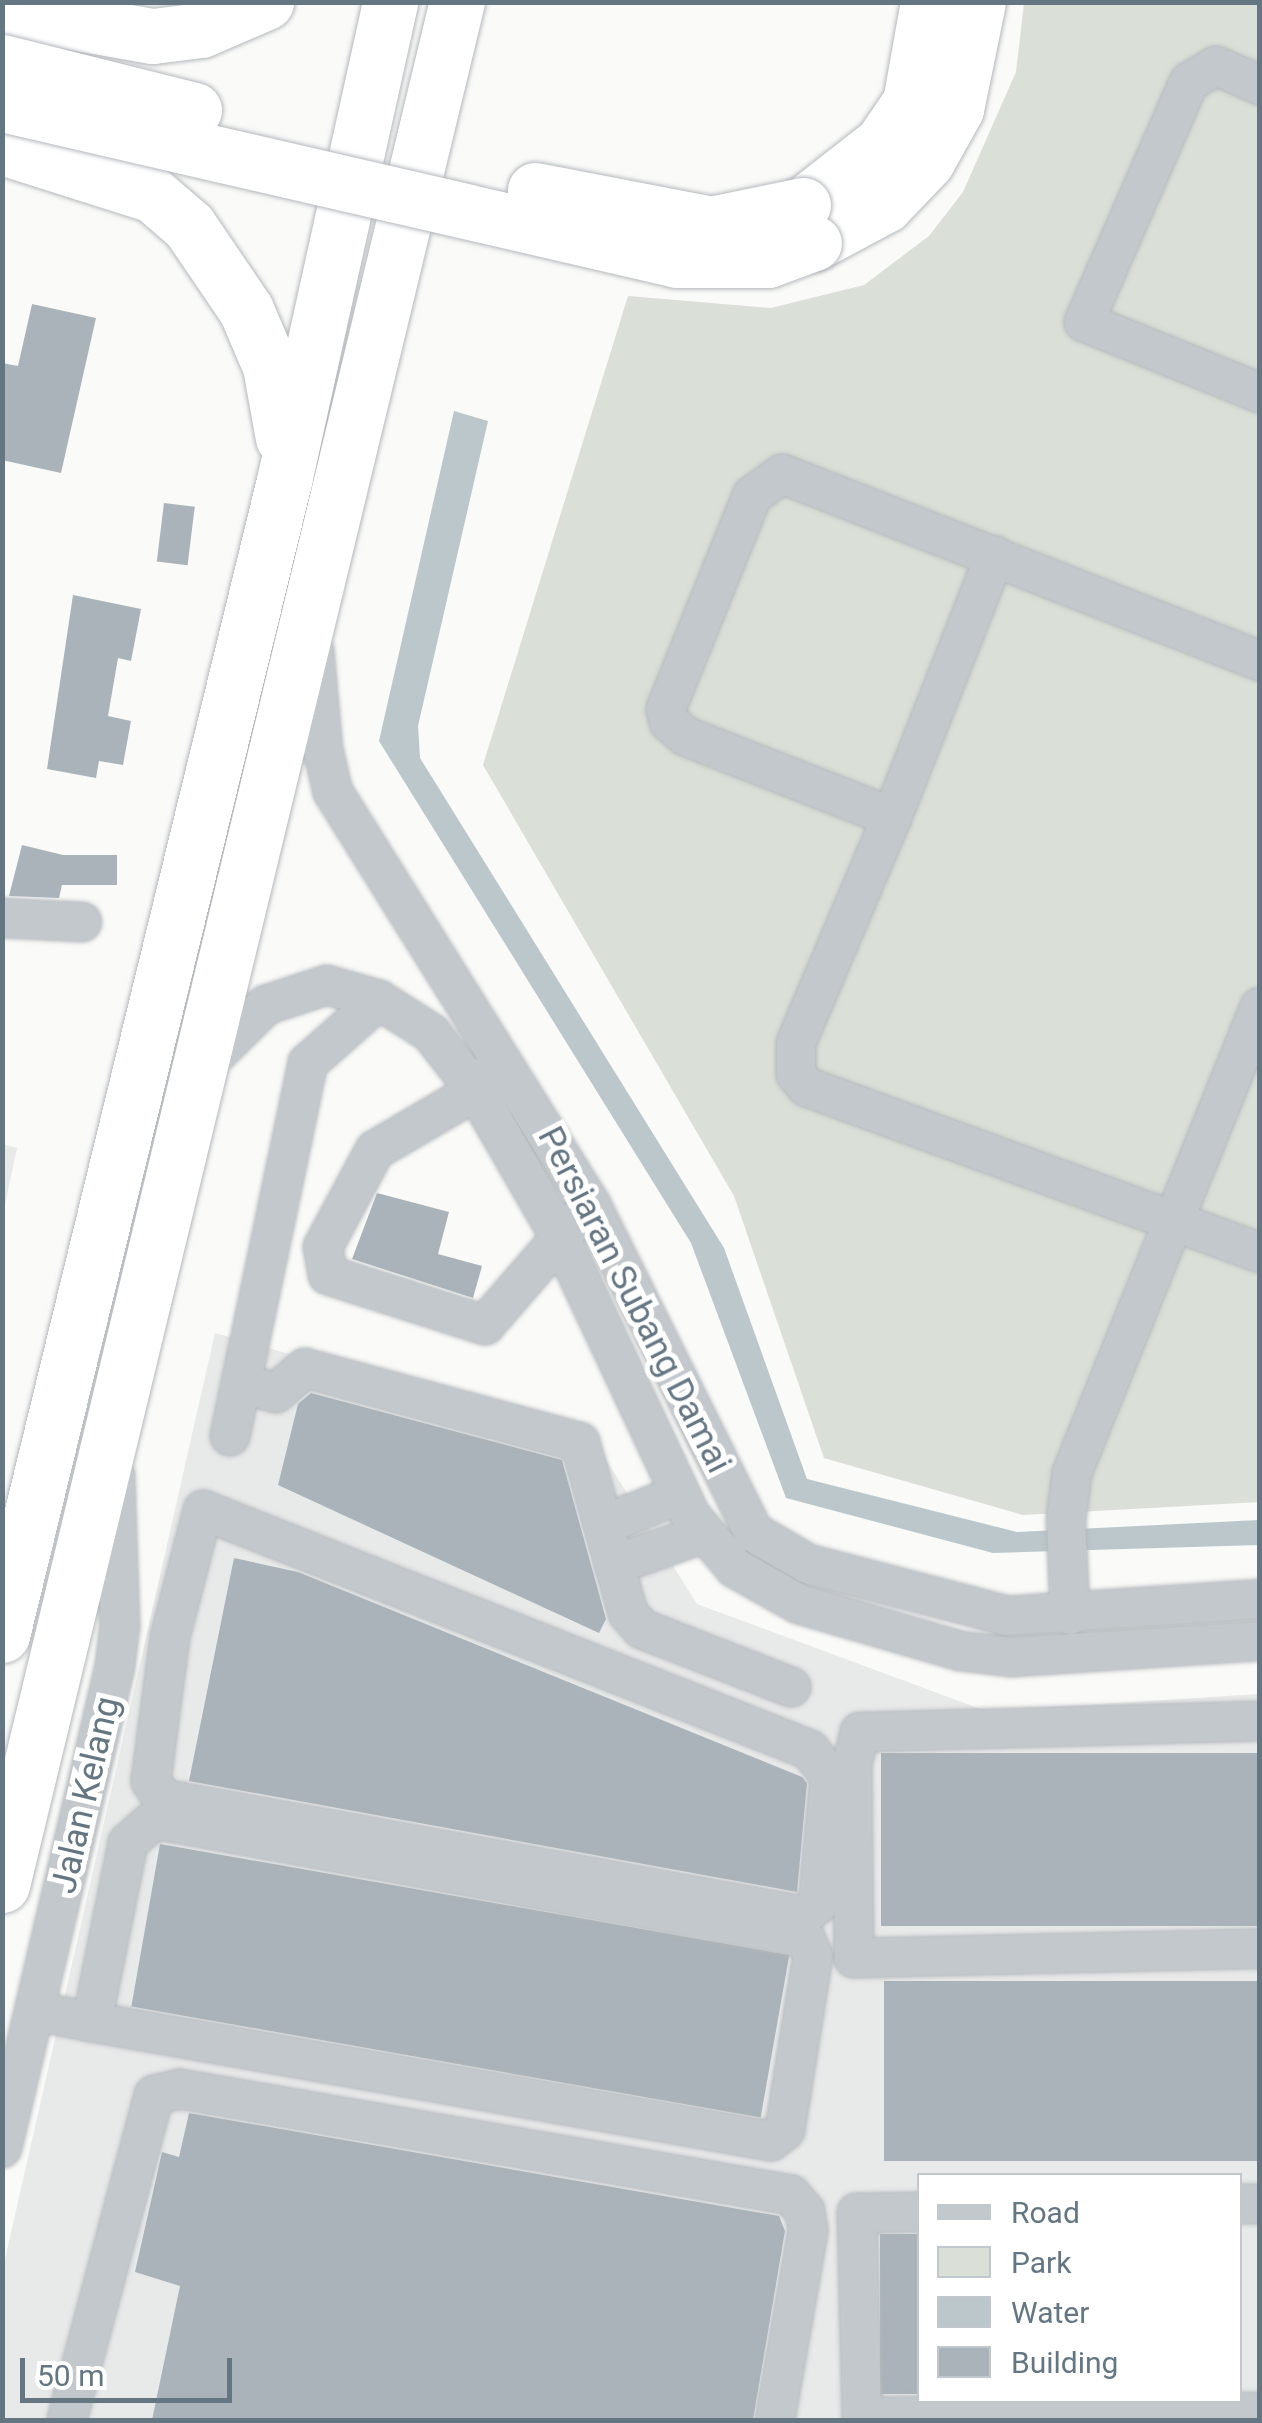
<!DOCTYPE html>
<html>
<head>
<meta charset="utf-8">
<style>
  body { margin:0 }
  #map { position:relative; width:1262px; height:2423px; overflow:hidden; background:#fafaf8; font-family:Roboto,sans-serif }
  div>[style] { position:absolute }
  .built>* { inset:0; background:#e8e9e9 }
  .green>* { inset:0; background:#dadfd7 }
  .water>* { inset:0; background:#bbc7cb }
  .building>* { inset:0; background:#aab3b9; transform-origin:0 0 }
  .roads { filter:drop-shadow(0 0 2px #b4b9bd) drop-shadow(0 0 2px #b4b9bd) }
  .minor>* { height:38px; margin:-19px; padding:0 19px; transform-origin:19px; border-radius:19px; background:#c3c8cc }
  .highway>* { height:55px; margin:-27.5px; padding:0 27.5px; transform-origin:27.5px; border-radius:27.5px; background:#fff }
  .bridges { filter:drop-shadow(0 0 2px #b4b9bd) drop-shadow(0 0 2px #b4b9bd) }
  .highway-bridge>* { height:55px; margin:-27.5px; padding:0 27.5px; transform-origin:27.5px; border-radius:27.5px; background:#fff }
  span { translate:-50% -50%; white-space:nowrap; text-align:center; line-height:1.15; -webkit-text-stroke:10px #fff; paint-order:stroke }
  .street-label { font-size:35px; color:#657683 }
  .frame { position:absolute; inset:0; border:5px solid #657683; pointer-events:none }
  .legend { position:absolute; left:917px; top:2173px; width:325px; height:230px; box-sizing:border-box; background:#fff; border:2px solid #c1c8cd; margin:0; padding:12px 18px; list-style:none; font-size:30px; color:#657683 }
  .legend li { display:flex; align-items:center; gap:20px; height:50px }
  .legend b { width:50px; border:2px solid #c1c8cd }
  .scale { position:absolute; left:20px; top:2358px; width:212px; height:45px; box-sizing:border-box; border:5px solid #657683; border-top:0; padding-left:12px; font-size:30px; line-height:35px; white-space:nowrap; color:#657683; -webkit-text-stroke:8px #fff; paint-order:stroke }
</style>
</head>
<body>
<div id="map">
  <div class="built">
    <i style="clip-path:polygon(3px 1144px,17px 1148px,3px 1214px,2px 1144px)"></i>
    <i style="clip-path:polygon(evenodd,215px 1333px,593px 1439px,697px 1604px,986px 1711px,1259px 1694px,1259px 2420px,3px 2420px,3px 2268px,215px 1333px,920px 2176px,1240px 2176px,1240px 2400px,920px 2400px,920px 2176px)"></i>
  </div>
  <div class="green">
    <i style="clip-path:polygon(1024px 3px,1259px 3px,1259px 1502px,1023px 1515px,824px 1458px,734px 1196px,483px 765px,628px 296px,771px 308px,864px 285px,929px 236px,963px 192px,1016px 72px)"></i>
  </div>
  <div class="water">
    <i style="clip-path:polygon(454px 411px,488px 421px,418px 726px,420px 758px,724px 1248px,807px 1479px,1017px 1532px,1259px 1520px,1259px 1545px,993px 1553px,786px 1498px,691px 1243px,379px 741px)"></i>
  </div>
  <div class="building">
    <i style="clip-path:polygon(32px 304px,96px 318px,61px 473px,2px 460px,2px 363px,18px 366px)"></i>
    <i style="left:164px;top:503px;width:31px;height:59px;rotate:7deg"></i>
    <i style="clip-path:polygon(73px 595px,141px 609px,131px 661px,118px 658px,108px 716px,131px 721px,123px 765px,99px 761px,96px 778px,47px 769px)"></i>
    <i style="clip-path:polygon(22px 845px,63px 855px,117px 855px,117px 885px,62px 885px,59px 898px,9px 896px)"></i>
    <i style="clip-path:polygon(377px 1193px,449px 1212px,438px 1254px,482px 1266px,473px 1298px,352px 1259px)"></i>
    <i style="clip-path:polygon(311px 1393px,562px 1460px,606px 1619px,599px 1633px,278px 1485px,298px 1404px)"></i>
    <i style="clip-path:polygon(234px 1558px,298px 1572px,802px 1777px,807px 1783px,797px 1892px,189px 1781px)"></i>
    <i style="left:1260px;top:1753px;width:173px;height:379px;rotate:90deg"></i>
    <i style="left:160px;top:1844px;width:639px;height:165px;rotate:10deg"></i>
    <i style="left:1260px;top:1981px;width:180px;height:376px;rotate:90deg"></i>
    <i style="clip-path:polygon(189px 2113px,779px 2216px,785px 2231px,753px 2420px,152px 2420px,180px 2286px,135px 2272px,162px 2152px,179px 2157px)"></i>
    <i style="left:920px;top:2234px;width:160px;height:40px;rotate:90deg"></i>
  </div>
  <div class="roads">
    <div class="minor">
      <i style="left:1260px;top:85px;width:48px;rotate:-156.6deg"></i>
      <i style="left:1216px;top:66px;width:31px;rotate:149deg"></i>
      <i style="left:1189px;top:82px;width:262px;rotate:113.6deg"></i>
      <i style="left:1084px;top:322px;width:190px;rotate:22deg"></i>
      <i style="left:314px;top:650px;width:100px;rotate:84.9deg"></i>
      <i style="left:323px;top:750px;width:43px;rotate:76.6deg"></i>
      <i style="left:333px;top:792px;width:487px;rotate:58deg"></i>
      <i style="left:591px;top:1205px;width:365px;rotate:63.6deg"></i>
      <i style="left:753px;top:1532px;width:64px;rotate:30.2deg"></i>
      <i style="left:808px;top:1564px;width:206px;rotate:14.6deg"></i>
      <i style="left:1007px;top:1616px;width:254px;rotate:-3.8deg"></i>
      <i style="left:1260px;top:661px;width:513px;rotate:-158.63deg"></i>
      <i style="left:782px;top:474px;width:37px;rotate:144deg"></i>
      <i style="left:752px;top:496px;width:230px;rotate:112deg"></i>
      <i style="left:666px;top:709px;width:13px;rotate:77deg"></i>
      <i style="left:669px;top:722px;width:21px;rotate:41deg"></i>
      <i style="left:685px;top:736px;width:222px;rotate:21.4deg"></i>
      <i style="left:892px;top:817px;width:246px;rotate:113deg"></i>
      <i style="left:796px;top:1043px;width:31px;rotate:90deg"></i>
      <i style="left:796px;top:1074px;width:17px;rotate:50deg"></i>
      <i style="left:807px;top:1087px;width:482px;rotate:20.1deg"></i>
      <i style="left:892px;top:817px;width:281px;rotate:-68.5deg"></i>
      <i style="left:2px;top:918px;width:80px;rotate:2.9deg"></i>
      <i style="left:206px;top:1064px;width:84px;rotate:-44.5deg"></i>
      <i style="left:266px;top:1005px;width:64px;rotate:-18.2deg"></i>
      <i style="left:327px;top:985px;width:54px;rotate:16.1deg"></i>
      <i style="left:379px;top:1000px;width:62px;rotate:32.4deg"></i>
      <i style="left:431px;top:1033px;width:73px;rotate:52.2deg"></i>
      <i style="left:476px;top:1091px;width:168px;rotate:60.1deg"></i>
      <i style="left:560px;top:1237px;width:307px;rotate:64.9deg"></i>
      <i style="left:690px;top:1515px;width:70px;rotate:49.7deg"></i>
      <i style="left:735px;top:1568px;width:73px;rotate:29.4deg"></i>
      <i style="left:799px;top:1604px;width:169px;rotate:16.2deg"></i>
      <i style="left:961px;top:1651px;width:50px;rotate:6.8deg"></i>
      <i style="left:1011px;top:1657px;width:250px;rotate:-3.7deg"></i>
      <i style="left:490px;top:1073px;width:23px;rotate:128deg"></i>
      <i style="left:476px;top:1091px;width:117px;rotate:149.7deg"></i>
      <i style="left:375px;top:1150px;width:110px;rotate:118.2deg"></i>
      <i style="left:323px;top:1247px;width:28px;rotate:80deg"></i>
      <i style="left:328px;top:1275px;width:165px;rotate:17.7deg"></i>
      <i style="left:485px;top:1325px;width:138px;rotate:-49.1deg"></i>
      <i style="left:241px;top:1383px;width:36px;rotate:16deg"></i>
      <i style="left:276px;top:1393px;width:38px;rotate:-41deg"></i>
      <i style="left:305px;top:1368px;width:285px;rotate:15.1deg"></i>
      <i style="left:580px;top:1442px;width:178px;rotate:74.3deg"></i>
      <i style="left:628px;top:1613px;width:21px;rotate:49deg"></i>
      <i style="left:642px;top:1629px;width:160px;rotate:21.3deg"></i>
      <i style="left:230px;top:1436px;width:381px;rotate:-78.2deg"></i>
      <i style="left:308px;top:1063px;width:95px;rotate:-41.6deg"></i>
      <i style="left:203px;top:1510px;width:653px;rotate:21.57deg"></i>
      <i style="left:810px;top:1750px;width:34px;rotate:53deg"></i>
      <i style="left:830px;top:1777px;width:128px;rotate:95.4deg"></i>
      <i style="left:818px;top:1904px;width:18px;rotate:139deg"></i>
      <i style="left:804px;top:1916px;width:652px;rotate:-169.66deg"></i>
      <i style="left:163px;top:1799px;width:22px;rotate:-124deg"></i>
      <i style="left:151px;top:1781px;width:145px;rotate:-82.5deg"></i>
      <i style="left:170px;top:1637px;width:131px;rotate:-75.4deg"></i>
      <i style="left:603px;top:1525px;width:83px;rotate:-21.9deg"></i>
      <i style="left:614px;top:1565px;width:96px;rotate:-19.4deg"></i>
      <i style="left:1070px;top:1615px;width:95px;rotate:-92.4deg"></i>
      <i style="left:1066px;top:1520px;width:47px;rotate:-82.7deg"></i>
      <i style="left:1072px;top:1473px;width:502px;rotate:-68.03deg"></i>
      <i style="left:1260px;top:1721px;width:400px;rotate:178.4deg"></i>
      <i style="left:860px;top:1732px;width:32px;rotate:104deg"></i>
      <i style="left:852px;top:1763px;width:195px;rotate:89.4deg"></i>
      <i style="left:854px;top:1958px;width:406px;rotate:-1.3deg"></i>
      <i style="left:35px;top:2011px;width:58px;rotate:10.9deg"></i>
      <i style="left:92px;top:2022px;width:689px;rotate:9.94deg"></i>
      <i style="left:771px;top:2141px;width:18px;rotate:-38deg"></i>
      <i style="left:785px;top:2130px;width:176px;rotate:-80.9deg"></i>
      <i style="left:813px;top:1956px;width:17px;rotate:-114deg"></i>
      <i style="left:806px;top:1940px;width:16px;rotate:-162deg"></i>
      <i style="left:791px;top:1935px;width:636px;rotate:-169.68deg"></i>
      <i style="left:165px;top:1821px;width:15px;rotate:172deg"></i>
      <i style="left:150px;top:1823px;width:30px;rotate:138deg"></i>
      <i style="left:128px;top:1843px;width:183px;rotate:101.4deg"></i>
      <i style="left:2px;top:2148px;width:495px;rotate:-76.8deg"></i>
      <i style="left:115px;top:1666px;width:39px;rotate:-83deg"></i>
      <i style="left:120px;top:1627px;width:153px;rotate:-91.9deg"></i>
      <i style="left:1240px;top:2204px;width:20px"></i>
      <i style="left:920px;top:2212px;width:63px;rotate:179.1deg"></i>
      <i style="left:857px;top:2213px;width:204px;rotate:88.6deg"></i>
      <i style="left:862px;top:2417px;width:398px;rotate:-0.7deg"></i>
      <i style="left:67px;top:2420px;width:336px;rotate:-75deg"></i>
      <i style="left:154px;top:2095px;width:27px;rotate:-13deg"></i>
      <i style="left:180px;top:2089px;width:620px;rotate:9.84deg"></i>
      <i style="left:791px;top:2195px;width:21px;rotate:49deg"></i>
      <i style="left:805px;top:2211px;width:20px;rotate:81deg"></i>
      <i style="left:808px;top:2231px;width:192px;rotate:99.9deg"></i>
    </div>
    <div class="highway">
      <i style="left:2px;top:10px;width:153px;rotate:9.8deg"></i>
      <i style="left:153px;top:36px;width:48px;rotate:-7.1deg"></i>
      <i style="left:201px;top:30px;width:71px;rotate:-23.3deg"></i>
      <i style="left:2px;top:147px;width:158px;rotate:17.6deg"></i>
      <i style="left:153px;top:195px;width:48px;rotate:40.7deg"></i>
      <i style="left:189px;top:226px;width:102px;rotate:55.8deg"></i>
      <i style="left:246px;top:310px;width:61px;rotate:66.8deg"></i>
      <i style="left:270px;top:366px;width:73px;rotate:79.8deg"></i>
      <i style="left:803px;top:205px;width:100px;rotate:-38.1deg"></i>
      <i style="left:882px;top:143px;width:50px;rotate:-55.7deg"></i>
      <i style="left:910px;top:102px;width:102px;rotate:-79.8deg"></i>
      <i style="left:814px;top:243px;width:81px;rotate:-28.2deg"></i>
      <i style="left:885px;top:205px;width:61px;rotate:-46.3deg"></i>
      <i style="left:927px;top:161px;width:60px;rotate:-60.9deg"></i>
      <i style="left:956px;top:109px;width:109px;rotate:-78.4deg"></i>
      <i style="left:2px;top:1635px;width:1188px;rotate:-76.27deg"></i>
      <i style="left:284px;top:481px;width:491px;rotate:-77.5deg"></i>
      <i style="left:2px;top:1885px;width:1937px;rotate:-76.42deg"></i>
    </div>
  </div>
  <div class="bridges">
    <div class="highway-bridge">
      <i style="left:2px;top:62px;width:198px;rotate:14deg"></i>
      <i style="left:2px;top:104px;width:693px;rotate:13.01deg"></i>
      <i style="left:677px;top:260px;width:91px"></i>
      <i style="left:768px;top:260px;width:49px;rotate:-20.3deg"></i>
      <i style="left:535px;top:190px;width:179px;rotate:10.9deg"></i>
      <i style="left:711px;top:224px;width:94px;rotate:-11.7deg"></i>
    </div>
  </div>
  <div class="street-label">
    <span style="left:634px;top:1300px;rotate:63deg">Persiaran Subang Damai</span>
    <span style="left:86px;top:1795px;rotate:-77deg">Jalan Kelang</span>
  </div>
  <div class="frame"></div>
  <ul class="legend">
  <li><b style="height:12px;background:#c3c8cc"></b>Road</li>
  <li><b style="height:28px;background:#dadfd7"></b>Park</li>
  <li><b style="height:28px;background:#bbc7cb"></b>Water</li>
  <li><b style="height:28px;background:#aab3b9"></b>Building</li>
  </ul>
  <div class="scale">50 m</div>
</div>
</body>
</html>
